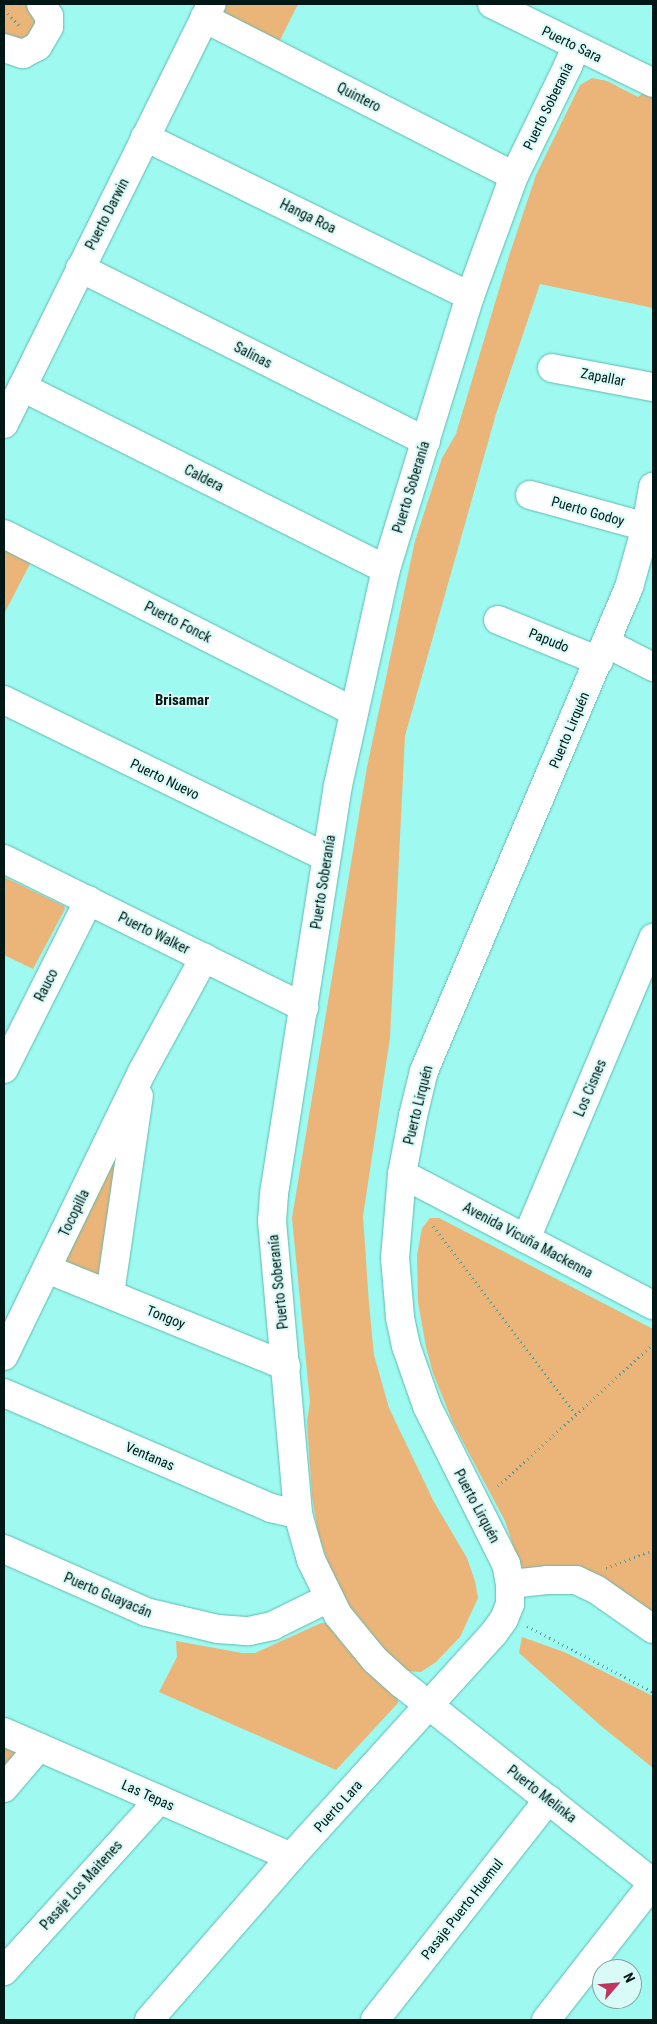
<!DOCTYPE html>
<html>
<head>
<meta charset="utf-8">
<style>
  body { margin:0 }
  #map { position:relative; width:657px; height:2024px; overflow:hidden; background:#9efaf0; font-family:"Roboto Condensed",sans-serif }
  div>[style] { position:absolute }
  .green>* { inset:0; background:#ebb479 }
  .path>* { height:3px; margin-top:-1.5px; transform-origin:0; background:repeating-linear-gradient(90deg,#5c9c95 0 1px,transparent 0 5px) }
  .roads { filter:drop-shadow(0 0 1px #5ebab2) drop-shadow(0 0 1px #5ebab2) }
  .minor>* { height:28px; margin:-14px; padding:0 14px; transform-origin:14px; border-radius:14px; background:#fff }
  span { translate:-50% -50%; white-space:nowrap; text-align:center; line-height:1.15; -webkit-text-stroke:4px #d9fbf7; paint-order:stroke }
  .street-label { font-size:14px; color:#001815 }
  .neighbourhood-label { font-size:15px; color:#001815; font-weight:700 }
  .frame { position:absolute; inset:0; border:5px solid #001815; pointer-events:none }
  .north { position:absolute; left:592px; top:1959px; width:50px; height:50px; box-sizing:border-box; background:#d9fbf7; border:1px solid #82a09d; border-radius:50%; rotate:63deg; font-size:14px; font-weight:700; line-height:20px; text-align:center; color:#001815 }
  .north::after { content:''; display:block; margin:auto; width:18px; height:22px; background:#c2345e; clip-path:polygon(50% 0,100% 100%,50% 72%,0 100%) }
</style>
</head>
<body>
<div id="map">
  <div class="green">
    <i style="clip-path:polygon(4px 4px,28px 4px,39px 12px,36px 39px,4px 40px)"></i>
    <i style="clip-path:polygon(224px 4px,298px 4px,277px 46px,223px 14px)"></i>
    <i style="clip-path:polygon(592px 78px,607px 81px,638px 97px,645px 92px,653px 95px,653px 308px,540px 284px,496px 414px,405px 736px,390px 1038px,363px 1216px,369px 1304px,374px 1355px,389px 1408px,434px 1502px,467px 1558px,475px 1581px,478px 1598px,460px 1637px,436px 1662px,421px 1672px,408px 1671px,392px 1658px,361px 1624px,344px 1600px,330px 1569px,318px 1533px,312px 1496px,307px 1421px,310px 1402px,292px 1218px,367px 767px,415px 541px,442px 458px,456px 434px,509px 256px,536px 175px,580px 85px)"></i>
    <i style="clip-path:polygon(4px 548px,31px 562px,4px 614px)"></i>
    <i style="clip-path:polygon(4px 877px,64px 906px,65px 909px,33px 969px,4px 955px)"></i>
    <i style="clip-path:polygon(131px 1112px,103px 1279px,65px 1265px,64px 1252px)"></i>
    <i style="clip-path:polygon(430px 1218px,439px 1218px,653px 1329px,653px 1621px,523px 1568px,518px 1560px,505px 1521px,453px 1423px,433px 1373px,426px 1347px,418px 1302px,417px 1255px,422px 1228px)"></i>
    <i style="clip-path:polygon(321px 1623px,331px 1623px,353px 1651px,398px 1700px,398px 1703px,336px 1770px,159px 1692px,177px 1657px,176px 1641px,242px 1653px,255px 1653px)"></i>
    <i style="clip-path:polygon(522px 1637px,564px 1652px,653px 1696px,653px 1768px,600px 1725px,519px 1653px)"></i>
    <i style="clip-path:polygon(4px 1743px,20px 1754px,4px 1777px)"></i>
  </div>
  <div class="path">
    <i style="left:4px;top:10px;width:21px;rotate:45deg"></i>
    <i style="left:433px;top:1226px;width:237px;rotate:52.9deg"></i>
    <i style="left:498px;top:1486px;width:210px;rotate:-42.5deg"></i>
    <i style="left:606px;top:1568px;width:50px;rotate:-21deg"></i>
    <i style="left:527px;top:1626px;width:142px;rotate:27.6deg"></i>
  </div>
  <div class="roads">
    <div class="minor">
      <i style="left:492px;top:4px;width:179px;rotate:26.1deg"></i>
      <i style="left:204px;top:18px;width:348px;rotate:27deg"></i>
      <i style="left:576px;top:46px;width:22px;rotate:112deg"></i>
      <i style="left:568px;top:66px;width:123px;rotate:116.1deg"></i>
      <i style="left:514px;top:176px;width:128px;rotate:110.1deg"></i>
      <i style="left:470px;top:296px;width:286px;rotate:107.1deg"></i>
      <i style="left:386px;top:569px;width:221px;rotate:102.5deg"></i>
      <i style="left:338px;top:785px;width:414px;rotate:98.9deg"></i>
      <i style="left:274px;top:1194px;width:27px;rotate:94deg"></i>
      <i style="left:272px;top:1221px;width:294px;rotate:84.9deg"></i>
      <i style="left:298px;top:1514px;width:48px;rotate:74.2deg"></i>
      <i style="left:311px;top:1560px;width:61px;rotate:63.9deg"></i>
      <i style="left:338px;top:1615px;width:58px;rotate:50.6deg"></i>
      <i style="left:375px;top:1660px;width:36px;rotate:42deg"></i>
      <i style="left:402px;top:1684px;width:320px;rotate:38.4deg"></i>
      <i style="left:4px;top:48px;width:20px;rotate:18deg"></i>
      <i style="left:23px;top:54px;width:17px;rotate:-28deg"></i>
      <i style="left:38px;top:46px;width:22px;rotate:-60deg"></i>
      <i style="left:49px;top:27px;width:11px;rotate:-90deg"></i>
      <i style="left:49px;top:16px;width:14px;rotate:-124deg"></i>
      <i style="left:145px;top:137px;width:362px;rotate:26.1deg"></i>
      <i style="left:80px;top:268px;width:387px;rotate:26.6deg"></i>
      <i style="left:552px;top:368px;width:103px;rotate:10.7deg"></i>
      <i style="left:22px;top:387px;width:407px;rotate:26.6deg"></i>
      <i style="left:4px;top:424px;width:469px;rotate:-63.7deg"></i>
      <i style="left:530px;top:495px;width:120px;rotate:15.4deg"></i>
      <i style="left:4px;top:534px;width:391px;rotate:26.9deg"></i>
      <i style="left:498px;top:620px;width:109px;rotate:22.1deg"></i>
      <i style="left:606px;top:643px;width:53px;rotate:27.1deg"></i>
      <i style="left:4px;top:700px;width:358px;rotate:26deg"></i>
      <i style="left:4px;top:859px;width:335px;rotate:26.3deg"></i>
      <i style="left:4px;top:1069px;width:189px;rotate:-63.3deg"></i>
      <i style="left:402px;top:1174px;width:283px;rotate:27.6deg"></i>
      <i style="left:526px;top:1239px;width:327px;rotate:-67.1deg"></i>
      <i style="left:47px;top:1269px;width:258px;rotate:22.1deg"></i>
      <i style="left:110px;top:1294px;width:200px;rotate:-81.7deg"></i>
      <i style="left:4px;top:1356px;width:318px;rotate:-64.1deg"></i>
      <i style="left:143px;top:1070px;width:128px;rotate:-61.4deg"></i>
      <i style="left:4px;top:1393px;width:291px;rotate:23.3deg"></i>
      <i style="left:271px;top:1508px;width:28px;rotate:13deg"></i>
      <i style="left:4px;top:1549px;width:155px;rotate:23.9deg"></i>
      <i style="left:146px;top:1612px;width:74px;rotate:13.3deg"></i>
      <i style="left:218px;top:1629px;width:31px;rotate:4deg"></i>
      <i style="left:249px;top:1631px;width:24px;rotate:-12deg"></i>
      <i style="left:272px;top:1626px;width:64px;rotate:-26.2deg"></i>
      <i style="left:510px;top:1584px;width:37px;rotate:-6deg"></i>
      <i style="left:547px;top:1580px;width:29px"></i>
      <i style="left:576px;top:1580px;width:23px;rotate:25deg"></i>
      <i style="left:597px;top:1590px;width:68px;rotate:34.9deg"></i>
      <i style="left:4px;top:1732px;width:313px;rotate:23.5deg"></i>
      <i style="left:4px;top:1788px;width:54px;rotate:-49.5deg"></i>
      <i style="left:4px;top:1971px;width:231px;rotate:-47.8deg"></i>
      <i style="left:149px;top:2020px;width:216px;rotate:-48.9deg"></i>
      <i style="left:291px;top:1857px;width:302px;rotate:-47.8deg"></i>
      <i style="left:494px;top:1633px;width:17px;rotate:-54deg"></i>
      <i style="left:504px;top:1619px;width:16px;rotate:-68deg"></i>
      <i style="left:510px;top:1604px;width:20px;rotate:-90deg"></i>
      <i style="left:510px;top:1584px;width:20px;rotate:-101deg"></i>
      <i style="left:506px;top:1564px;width:177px;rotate:-116.6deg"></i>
      <i style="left:427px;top:1406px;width:64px;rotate:-109.3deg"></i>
      <i style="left:406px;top:1346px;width:30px;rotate:-102deg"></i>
      <i style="left:400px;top:1317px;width:59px;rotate:-94.8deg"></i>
      <i style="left:395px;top:1258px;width:84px;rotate:-85.2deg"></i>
      <i style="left:402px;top:1174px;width:59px;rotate:-79.3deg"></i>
      <i style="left:413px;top:1116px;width:46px;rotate:-76.3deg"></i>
      <i style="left:424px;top:1071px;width:526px;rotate:-67.04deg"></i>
      <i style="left:629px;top:587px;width:62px;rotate:-74.2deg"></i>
      <i style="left:646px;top:527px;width:41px;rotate:-80.1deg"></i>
      <i style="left:375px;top:2020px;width:281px;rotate:-51.8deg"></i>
      <i style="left:546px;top:2020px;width:174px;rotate:-52deg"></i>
    </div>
  </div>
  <div class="street-label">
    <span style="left:572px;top:44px;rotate:26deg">Puerto Sara</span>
    <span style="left:359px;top:97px;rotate:27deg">Quintero</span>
    <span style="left:548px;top:106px;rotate:-64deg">Puerto Soberanía</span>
    <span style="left:107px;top:214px;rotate:-63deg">Puerto Darwin</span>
    <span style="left:308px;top:216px;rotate:26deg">Hanga Roa</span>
    <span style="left:253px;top:355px;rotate:27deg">Salinas</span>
    <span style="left:603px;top:377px;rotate:11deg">Zapallar</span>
    <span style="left:204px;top:478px;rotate:27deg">Caldera</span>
    <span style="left:411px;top:487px;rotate:-73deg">Puerto Soberanía</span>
    <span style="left:588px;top:511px;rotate:16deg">Puerto Godoy</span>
    <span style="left:178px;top:622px;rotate:27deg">Puerto Fonck</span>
    <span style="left:549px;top:640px;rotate:22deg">Papudo</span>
    <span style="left:569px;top:730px;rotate:-67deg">Puerto Lirquén</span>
    <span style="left:165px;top:779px;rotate:26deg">Puerto Nuevo</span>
    <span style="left:323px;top:882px;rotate:-81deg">Puerto Soberanía</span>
    <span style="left:154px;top:933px;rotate:26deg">Puerto Walker</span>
    <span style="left:46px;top:985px;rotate:-63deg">Rauco</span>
    <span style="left:590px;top:1088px;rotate:-67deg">Los Cisnes</span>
    <span style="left:418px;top:1105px;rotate:-76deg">Puerto Lirquén</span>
    <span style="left:74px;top:1213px;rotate:-64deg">Tocopilla</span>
    <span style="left:528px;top:1240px;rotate:28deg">Avenida Vicuña Mackenna</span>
    <span style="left:278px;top:1282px;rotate:-96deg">Puerto Soberanía</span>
    <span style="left:166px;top:1317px;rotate:22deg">Tongoy</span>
    <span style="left:150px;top:1456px;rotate:23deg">Ventanas</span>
    <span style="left:477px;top:1506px;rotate:62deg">Puerto Lirquén</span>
    <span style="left:108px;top:1595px;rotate:23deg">Puerto Guayacán</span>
    <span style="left:542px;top:1794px;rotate:38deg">Puerto Melinka</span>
    <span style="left:148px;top:1795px;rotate:24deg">Las Tepas</span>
    <span style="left:338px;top:1806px;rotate:-48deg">Puerto Lara</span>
    <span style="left:81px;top:1885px;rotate:-48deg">Pasaje Los Maitenes</span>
    <span style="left:462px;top:1909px;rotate:-52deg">Pasaje Puerto Huemul</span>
  </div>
  <div class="neighbourhood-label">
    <span style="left:182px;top:701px">Brisamar</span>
  </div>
  <div class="frame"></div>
  <div class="north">N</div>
</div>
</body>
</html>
